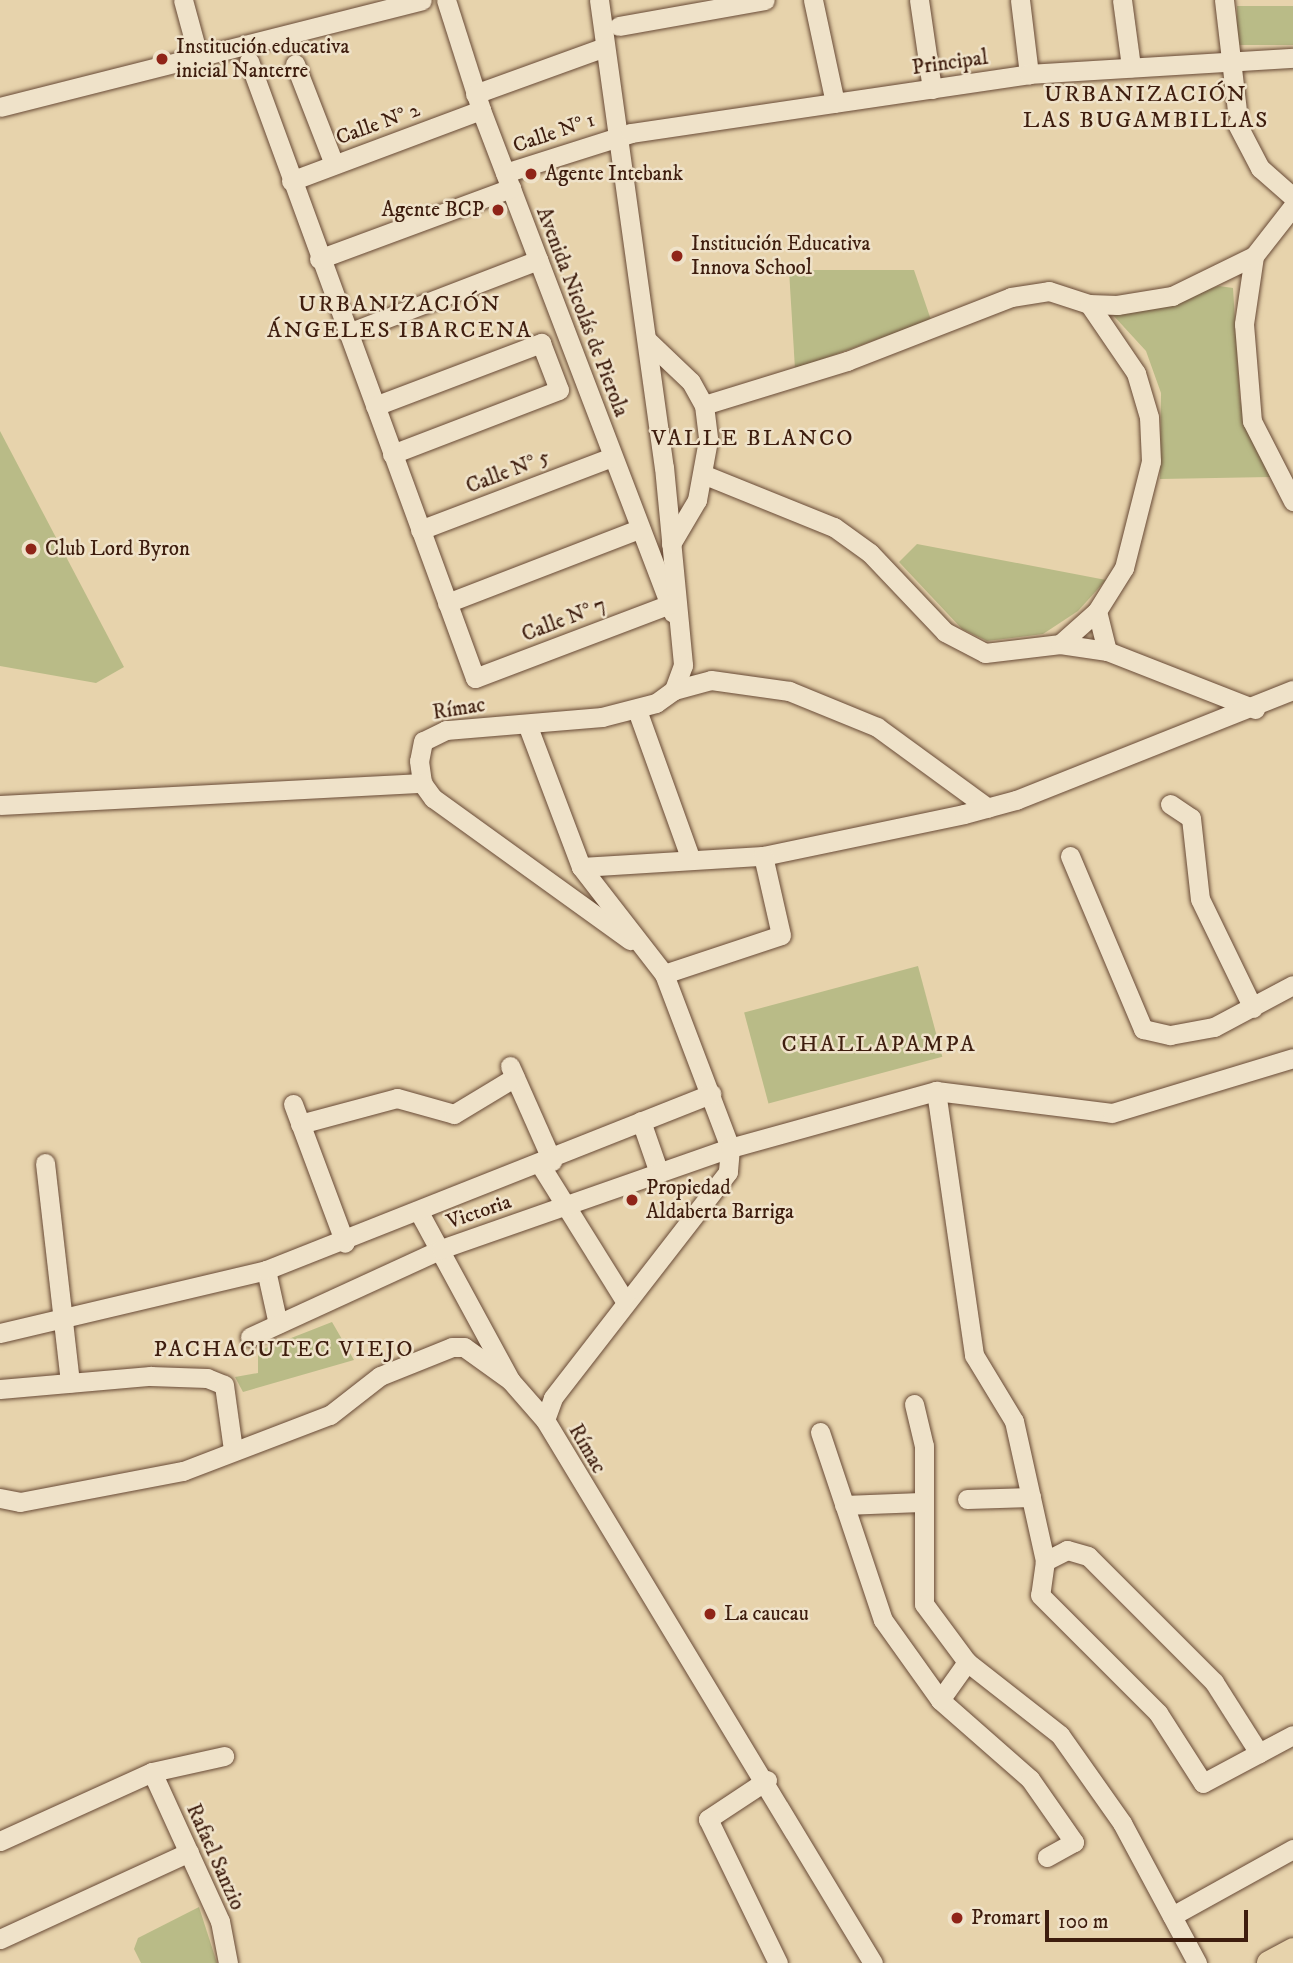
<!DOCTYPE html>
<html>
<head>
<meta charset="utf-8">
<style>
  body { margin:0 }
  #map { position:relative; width:1293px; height:1963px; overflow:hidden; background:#e7d3ac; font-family:"IM FELL DW Pica",serif }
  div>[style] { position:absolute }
  .green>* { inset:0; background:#b9bb87; transform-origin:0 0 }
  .roads { filter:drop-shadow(0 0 2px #684a36) drop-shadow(0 0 2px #684a36) }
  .minor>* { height:19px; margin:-9.5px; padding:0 9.5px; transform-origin:9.5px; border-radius:9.5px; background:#efe2c9 }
  .major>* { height:24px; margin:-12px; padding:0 12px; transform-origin:12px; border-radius:12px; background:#e7d3ac }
  .dots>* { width:19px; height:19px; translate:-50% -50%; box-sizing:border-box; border:4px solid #efe2c9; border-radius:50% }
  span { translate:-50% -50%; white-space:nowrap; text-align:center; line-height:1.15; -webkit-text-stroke:5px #efe2c9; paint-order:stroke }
  .poi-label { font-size:21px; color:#3e1d0e }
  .left { translate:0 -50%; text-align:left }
  .right { translate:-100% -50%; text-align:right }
  .street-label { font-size:21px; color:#3e1d0e }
  .neighbourhood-label { font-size:23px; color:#3e1d0e; letter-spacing:2px }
  .scale { position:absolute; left:1045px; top:1910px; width:203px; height:32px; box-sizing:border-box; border:4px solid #3e1d0e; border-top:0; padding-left:9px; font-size:21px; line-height:24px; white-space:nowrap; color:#3e1d0e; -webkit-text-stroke:5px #efe2c9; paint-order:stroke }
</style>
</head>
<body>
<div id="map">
  <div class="green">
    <i style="left:1293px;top:6px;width:39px;height:56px;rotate:90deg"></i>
    <i style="clip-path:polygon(789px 270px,914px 270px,931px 320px,795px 369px)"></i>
    <i style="clip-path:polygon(1219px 286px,1233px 288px,1240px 401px,1270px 477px,1160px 479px,1161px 393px,1146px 351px,1112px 314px)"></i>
    <i style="clip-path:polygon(0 431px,124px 667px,96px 683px,0 666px)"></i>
    <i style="clip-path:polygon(917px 544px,1106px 580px,1078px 611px,1043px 634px,987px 641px,962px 629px,899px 562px)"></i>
    <i style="left:918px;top:966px;width:94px;height:180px;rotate:75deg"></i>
    <i style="clip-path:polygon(332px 1322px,354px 1360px,243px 1392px,235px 1377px,258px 1373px,258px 1351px)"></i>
    <i style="clip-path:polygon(199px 1907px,217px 1963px,141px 1963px,134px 1949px,138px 1938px)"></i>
  </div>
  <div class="roads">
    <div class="minor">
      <i style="left:183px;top:0;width:61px;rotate:74.8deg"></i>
      <i style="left:446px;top:0;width:115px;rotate:72.3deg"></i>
      <i style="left:481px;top:110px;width:538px;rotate:69.11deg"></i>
      <i style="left:599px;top:0;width:472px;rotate:82.1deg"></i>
      <i style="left:664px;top:467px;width:199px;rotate:84.5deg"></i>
      <i style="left:683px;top:665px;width:27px;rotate:110deg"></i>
      <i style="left:674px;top:690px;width:22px;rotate:144deg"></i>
      <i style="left:656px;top:703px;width:56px;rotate:165.5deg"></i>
      <i style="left:602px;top:717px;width:157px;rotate:175.2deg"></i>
      <i style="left:446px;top:730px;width:25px;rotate:154deg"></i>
      <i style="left:423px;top:741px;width:20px;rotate:101deg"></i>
      <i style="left:419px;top:761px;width:22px;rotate:82deg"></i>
      <i style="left:422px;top:783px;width:19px;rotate:54deg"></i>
      <i style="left:433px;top:798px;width:243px;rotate:35.8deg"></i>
      <i style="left:813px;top:0;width:105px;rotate:77.9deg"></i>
      <i style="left:919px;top:0;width:90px;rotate:81.7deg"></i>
      <i style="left:1020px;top:0;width:75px;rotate:83.1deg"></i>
      <i style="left:1122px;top:0;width:68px;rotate:82.3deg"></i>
      <i style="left:1224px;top:0;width:111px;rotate:83.3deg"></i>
      <i style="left:619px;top:26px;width:148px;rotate:-10.1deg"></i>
      <i style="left:249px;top:61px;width:657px;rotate:69.88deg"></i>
      <i style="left:475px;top:678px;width:209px;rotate:-20.8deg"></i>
      <i style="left:295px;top:64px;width:107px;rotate:68.7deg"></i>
      <i style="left:475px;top:94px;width:138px;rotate:-19.9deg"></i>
      <i style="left:0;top:107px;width:435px;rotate:-14.2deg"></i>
      <i style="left:1237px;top:124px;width:50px;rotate:62.4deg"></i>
      <i style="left:1260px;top:168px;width:44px;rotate:41.3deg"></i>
      <i style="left:505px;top:173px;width:132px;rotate:-17.6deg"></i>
      <i style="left:631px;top:133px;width:402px;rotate:-8.4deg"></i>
      <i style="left:1029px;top:74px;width:264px;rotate:-3.5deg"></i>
      <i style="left:291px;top:181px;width:203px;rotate:-20.5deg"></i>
      <i style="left:1254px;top:256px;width:69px;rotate:98.4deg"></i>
      <i style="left:1244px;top:324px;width:97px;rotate:85.3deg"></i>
      <i style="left:1252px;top:421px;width:90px;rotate:62.9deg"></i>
      <i style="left:319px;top:259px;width:205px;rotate:-20.3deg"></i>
      <i style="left:348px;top:333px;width:204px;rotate:-21deg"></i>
      <i style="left:648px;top:341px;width:59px;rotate:43.6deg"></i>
      <i style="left:691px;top:382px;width:26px;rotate:61deg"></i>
      <i style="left:704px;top:405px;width:35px;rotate:83deg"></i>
      <i style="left:708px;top:440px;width:61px;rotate:100.4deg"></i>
      <i style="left:697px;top:500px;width:51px;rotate:120.6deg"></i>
      <i style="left:704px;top:405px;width:150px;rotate:-17.1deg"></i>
      <i style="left:847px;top:361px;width:176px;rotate:-21.3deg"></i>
      <i style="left:1011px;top:297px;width:38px;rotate:-9deg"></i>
      <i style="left:1049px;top:291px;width:42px;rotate:18deg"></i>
      <i style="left:1089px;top:304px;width:28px;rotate:2deg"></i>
      <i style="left:1117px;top:305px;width:56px;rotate:-9.3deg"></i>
      <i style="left:1172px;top:296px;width:91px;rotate:-26deg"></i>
      <i style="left:1254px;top:256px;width:63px;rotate:-52deg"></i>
      <i style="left:375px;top:406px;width:178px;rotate:-20.8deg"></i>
      <i style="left:541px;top:343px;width:50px;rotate:69deg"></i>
      <i style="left:559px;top:390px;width:179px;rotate:159deg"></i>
      <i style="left:705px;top:475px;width:139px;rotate:22deg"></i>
      <i style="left:834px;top:527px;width:44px;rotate:35.8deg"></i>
      <i style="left:870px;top:553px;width:109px;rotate:46.5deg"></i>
      <i style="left:945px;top:632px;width:45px;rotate:27.7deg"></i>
      <i style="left:985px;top:653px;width:76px;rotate:-6.8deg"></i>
      <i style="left:1060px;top:644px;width:48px;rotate:8.5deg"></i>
      <i style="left:1107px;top:651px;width:159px;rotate:21.4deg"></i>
      <i style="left:420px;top:530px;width:205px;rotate:-20.8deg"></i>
      <i style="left:447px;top:603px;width:206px;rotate:-21.1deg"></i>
      <i style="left:1097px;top:611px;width:41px;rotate:76deg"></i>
      <i style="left:1060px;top:644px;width:50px;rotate:-41.7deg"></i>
      <i style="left:1097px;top:611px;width:51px;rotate:-57.9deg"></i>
      <i style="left:1124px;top:568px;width:110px;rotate:-75.8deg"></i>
      <i style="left:1151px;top:461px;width:44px;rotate:-92.6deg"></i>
      <i style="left:1149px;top:417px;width:46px;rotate:-106.5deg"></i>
      <i style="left:1136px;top:373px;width:83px;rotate:-124.3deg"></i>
      <i style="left:674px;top:690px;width:38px;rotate:-15deg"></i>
      <i style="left:711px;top:680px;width:79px;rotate:8deg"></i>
      <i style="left:789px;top:691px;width:95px;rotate:22.2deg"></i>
      <i style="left:877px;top:727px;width:137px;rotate:36.1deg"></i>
      <i style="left:637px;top:710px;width:159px;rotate:70.2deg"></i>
      <i style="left:527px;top:724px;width:153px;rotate:69.3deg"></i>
      <i style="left:581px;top:867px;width:135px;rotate:52.2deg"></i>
      <i style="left:664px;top:974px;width:186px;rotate:69.2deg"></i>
      <i style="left:730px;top:1148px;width:24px;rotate:95deg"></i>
      <i style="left:728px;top:1172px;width:286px;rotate:127.8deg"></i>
      <i style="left:553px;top:1398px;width:23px;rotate:110deg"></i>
      <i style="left:545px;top:1420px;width:634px;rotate:58.87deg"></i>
      <i style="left:1170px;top:804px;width:25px;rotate:34deg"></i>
      <i style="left:1191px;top:818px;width:81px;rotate:83.7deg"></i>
      <i style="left:1200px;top:899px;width:121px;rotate:64.1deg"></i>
      <i style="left:0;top:805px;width:423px;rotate:-3deg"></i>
      <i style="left:1070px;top:856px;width:188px;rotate:67.1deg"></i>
      <i style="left:1143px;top:1029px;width:28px;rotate:13deg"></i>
      <i style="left:1170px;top:1035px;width:45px;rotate:-10.3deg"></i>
      <i style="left:1214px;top:1027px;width:89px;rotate:-28deg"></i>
      <i style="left:581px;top:867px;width:182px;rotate:-3.5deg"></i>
      <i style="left:763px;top:856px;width:205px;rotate:-11.8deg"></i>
      <i style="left:964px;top:814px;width:54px;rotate:-15.1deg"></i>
      <i style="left:1016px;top:800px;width:298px;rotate:-21.7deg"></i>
      <i style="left:664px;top:974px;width:123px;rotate:-18.4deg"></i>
      <i style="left:781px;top:935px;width:81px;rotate:-102.8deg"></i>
      <i style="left:510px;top:1066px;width:104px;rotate:66.1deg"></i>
      <i style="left:936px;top:1091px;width:267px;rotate:81.8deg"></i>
      <i style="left:974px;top:1355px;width:77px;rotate:58.8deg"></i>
      <i style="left:1014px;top:1421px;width:143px;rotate:77.5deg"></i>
      <i style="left:293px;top:1104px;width:148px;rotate:69.5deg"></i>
      <i style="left:641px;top:1121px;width:55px;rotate:70.9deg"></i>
      <i style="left:300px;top:1124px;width:100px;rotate:-15deg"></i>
      <i style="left:397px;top:1098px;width:59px;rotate:15.7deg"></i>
      <i style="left:454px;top:1114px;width:71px;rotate:-31.2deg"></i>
      <i style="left:45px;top:1163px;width:221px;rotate:83.5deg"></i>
      <i style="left:541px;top:1166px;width:159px;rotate:58.1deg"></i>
      <i style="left:420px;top:1214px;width:189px;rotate:61.5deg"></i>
      <i style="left:510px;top:1380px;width:53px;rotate:48.8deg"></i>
      <i style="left:266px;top:1270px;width:55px;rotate:77.5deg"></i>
      <i style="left:0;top:1333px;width:273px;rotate:-13.3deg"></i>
      <i style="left:266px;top:1270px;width:479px;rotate:-21.6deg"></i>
      <i style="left:250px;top:1337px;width:210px;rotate:-24.7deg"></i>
      <i style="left:441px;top:1249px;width:306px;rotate:-19.3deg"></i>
      <i style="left:730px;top:1148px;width:214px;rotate:-15.5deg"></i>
      <i style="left:936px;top:1091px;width:177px;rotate:7.1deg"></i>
      <i style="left:1112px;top:1113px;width:189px;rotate:-16.9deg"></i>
      <i style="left:0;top:1389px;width:151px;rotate:-5deg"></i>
      <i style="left:150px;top:1376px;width:57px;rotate:2deg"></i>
      <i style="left:207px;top:1378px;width:18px;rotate:22deg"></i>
      <i style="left:224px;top:1385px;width:66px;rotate:82.1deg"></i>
      <i style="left:914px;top:1404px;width:43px;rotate:76.6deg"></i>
      <i style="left:924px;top:1446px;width:158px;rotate:90deg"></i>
      <i style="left:924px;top:1604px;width:72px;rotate:53.4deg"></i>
      <i style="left:967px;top:1662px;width:118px;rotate:38.1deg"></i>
      <i style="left:1060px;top:1735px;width:108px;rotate:54.8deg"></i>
      <i style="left:1122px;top:1823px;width:159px;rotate:61.8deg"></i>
      <i style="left:820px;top:1432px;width:198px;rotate:71.5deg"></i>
      <i style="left:883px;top:1620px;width:98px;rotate:54.5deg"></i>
      <i style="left:940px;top:1700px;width:120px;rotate:41.3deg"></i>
      <i style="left:1030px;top:1779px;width:77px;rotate:55.1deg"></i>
      <i style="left:1074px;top:1842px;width:31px;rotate:151deg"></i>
      <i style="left:0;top:1498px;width:20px;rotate:11deg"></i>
      <i style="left:20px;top:1502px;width:166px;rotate:-10.8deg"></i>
      <i style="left:183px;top:1471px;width:157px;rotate:-20.9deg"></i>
      <i style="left:330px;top:1415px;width:63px;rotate:-38deg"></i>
      <i style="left:380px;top:1376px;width:78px;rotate:-21.9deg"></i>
      <i style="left:452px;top:1347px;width:12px"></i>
      <i style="left:464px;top:1347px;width:57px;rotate:35.7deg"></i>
      <i style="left:967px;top:1499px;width:64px;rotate:-1.8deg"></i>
      <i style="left:844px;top:1505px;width:77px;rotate:-2.2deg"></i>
      <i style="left:940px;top:1700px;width:47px;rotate:-54.6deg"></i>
      <i style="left:1259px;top:1753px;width:84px;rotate:-122.4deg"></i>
      <i style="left:1214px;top:1682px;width:178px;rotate:-135deg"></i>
      <i style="left:1088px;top:1556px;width:22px;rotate:-164deg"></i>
      <i style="left:1067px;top:1550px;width:25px;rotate:153deg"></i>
      <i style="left:1045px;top:1561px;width:34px;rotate:98deg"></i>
      <i style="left:1040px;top:1595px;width:167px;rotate:45deg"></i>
      <i style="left:1158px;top:1713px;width:83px;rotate:57.3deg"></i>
      <i style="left:1203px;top:1783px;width:64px;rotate:-28.2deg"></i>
      <i style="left:1259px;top:1753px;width:38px;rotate:-28deg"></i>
      <i style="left:152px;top:1772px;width:164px;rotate:65.5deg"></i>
      <i style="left:220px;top:1921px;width:43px;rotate:79.2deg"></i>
      <i style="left:767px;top:1780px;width:71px;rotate:146.5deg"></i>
      <i style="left:708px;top:1819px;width:160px;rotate:64.1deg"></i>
      <i style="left:0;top:1841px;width:167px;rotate:-24.4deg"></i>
      <i style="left:152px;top:1772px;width:74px;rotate:-12.5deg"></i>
      <i style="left:1172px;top:1916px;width:138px;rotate:-29deg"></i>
      <i style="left:0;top:1939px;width:208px;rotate:-24.7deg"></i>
    </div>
    <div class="major">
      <i style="left:1269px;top:1963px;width:27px;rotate:-28deg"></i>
    </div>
  </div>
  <div class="dots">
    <i style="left:162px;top:59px;background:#8f2418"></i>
    <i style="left:531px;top:174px;background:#8f2418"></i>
    <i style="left:498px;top:210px;background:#8f2418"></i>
    <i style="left:677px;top:256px;background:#8f2418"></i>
    <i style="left:31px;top:549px;background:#8f2418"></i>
    <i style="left:632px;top:1200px;background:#8f2418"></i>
    <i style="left:710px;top:1614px;background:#8f2418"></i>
    <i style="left:957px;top:1918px;background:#8f2418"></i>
  </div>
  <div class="poi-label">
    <span class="left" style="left:176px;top:59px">Institución educativa<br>inicial Nanterre</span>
    <span class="left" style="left:545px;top:174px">Agente Intebank</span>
    <span class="right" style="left:484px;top:210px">Agente BCP</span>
    <span class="left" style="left:691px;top:256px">Institución Educativa<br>Innova School</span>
    <span class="left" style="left:45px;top:549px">Club Lord Byron</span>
    <span class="left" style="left:646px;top:1200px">Propiedad<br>Aldaberta Barriga</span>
    <span class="left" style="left:724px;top:1614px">La caucau</span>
    <span class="left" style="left:971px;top:1918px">Promart</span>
  </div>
  <div class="street-label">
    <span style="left:950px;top:63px;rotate:-8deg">Principal</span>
    <span style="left:378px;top:124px;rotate:-20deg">Calle N° 2</span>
    <span style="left:554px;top:133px;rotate:-19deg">Calle N° 1</span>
    <span style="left:582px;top:312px;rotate:69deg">Avenida Nicolás de Pierola</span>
    <span style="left:508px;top:472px;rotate:-21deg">Calle N° 5</span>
    <span style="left:564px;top:620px;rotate:-21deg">Calle N° 7</span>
    <span style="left:459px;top:709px;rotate:-9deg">Rímac</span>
    <span style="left:479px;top:1212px;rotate:-19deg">Victoria</span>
    <span style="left:587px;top:1449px;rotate:60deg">Rímac</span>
    <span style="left:215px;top:1857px;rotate:66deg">Rafael Sanzio</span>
  </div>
  <div class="neighbourhood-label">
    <span style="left:1146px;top:108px">URBANIZACIÓN<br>LAS BUGAMBILLAS</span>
    <span style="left:400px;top:318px">URBANIZACIÓN<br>ÁNGELES IBARCENA</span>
    <span style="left:753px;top:439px">VALLE BLANCO</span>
    <span style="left:879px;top:1045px">CHALLAPAMPA</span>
    <span style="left:284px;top:1350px">PACHACUTEC VIEJO</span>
  </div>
  <div class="scale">100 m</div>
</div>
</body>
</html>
